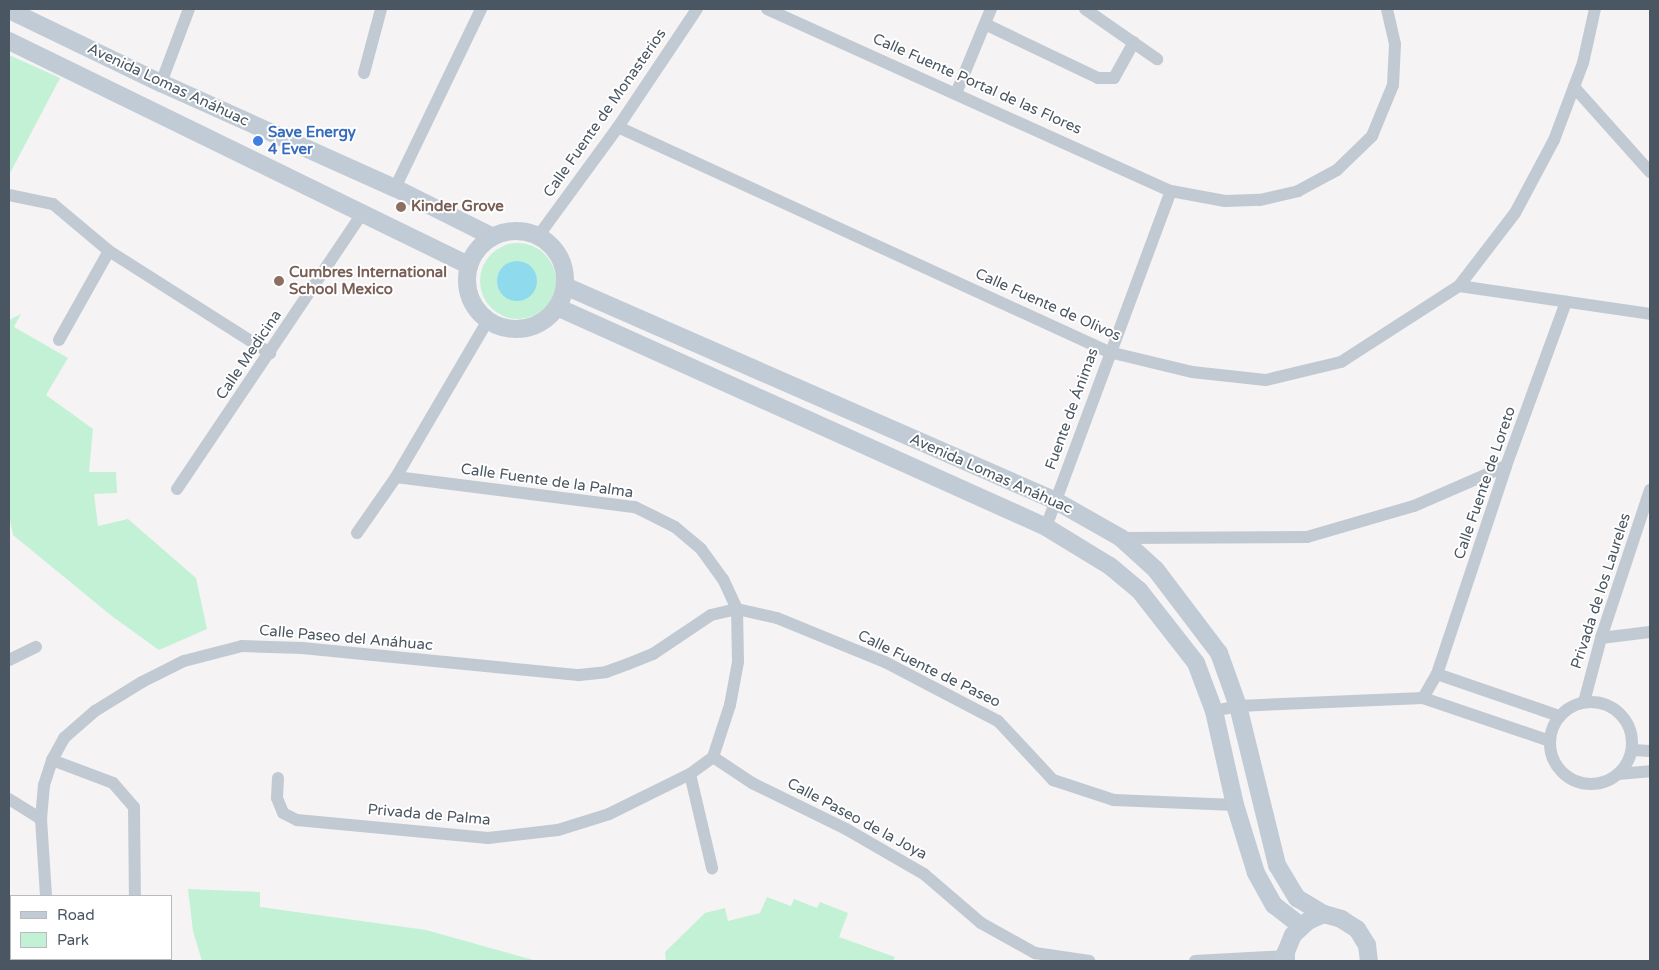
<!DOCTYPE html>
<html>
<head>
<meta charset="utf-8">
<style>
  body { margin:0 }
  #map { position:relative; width:1659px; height:970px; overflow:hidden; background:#f5f3f3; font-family:"Varela Round",sans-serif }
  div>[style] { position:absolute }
  .green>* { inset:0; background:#c3f1d5 }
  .round { border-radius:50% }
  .water>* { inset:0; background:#90daee }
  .street>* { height:12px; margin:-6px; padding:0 6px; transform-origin:6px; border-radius:6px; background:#c1cad2 }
  .street>.ring { margin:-6px; padding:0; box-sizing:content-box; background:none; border:12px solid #c1cad2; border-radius:50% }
  .secondary>* { height:18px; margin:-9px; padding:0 9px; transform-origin:9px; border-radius:9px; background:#c1cbd6 }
  .secondary>.ring { margin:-9px; padding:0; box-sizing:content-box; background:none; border:18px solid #c1cbd6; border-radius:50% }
  .dots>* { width:14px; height:14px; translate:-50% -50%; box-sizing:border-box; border:2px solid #fff; border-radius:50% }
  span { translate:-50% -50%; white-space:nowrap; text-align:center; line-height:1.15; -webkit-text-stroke:4px #fff; paint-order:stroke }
  .street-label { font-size:15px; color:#4a5661 }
  .shop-label { font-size:15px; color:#366cbe; font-weight:700 }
  .left { translate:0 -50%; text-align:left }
  .education-label { font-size:15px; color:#785e54; font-weight:700 }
  .frame { position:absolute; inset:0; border:10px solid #4a5661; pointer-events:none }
  .legend { position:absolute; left:10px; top:895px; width:162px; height:65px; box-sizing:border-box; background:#fff; border:1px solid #b7bbc0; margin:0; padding:6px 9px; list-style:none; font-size:15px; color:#4a5661 }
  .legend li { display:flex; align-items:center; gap:10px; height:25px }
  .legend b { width:25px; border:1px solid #b7bbc0 }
</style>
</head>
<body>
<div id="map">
  <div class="green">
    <i style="clip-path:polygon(9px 55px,60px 78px,9px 175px)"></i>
    <i class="round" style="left:480px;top:243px;width:76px;height:76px"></i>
    <i style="clip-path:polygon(21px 314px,14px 327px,68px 358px,46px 395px,93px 429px,89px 472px,116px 472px,117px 493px,94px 494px,98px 526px,128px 519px,196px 578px,207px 629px,159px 650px,113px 617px,13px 535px,9px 515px,9px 320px)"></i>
    <i style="clip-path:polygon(188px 889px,260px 892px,260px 907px,426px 930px,537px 961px,202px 961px,193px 931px)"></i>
    <i style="clip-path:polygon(767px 897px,791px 906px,794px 899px,817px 908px,820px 902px,848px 913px,839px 937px,895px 957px,893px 961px,666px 961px,665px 952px,705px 913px,725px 908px,728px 921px,760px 913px)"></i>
  </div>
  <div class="water">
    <i class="round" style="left:497px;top:261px;width:40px;height:40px"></i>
  </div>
  <div class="street">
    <i style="left:767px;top:9px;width:443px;rotate:24.3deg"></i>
    <i style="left:1171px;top:191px;width:55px;rotate:10.5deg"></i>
    <i style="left:1225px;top:201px;width:35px;rotate:-2deg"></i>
    <i style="left:1260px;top:200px;width:39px;rotate:-13deg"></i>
    <i style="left:1298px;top:191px;width:44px;rotate:-28.3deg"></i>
    <i style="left:1337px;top:170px;width:49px;rotate:-44.2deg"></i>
    <i style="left:1372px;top:136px;width:55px;rotate:-67.6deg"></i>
    <i style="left:1393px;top:85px;width:41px;rotate:-87.2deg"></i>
    <i style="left:1395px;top:44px;width:36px;rotate:-103deg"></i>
    <i style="left:1085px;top:9px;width:88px;rotate:34.8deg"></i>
    <i style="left:985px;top:24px;width:125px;rotate:25.5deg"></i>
    <i style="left:1098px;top:78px;width:16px"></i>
    <i style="left:1114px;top:78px;width:41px;rotate:-60.9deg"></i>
    <i style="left:364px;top:73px;width:66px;rotate:-75.1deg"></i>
    <i style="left:161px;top:83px;width:79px;rotate:-69.3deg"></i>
    <i style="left:1574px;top:87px;width:114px;rotate:48.2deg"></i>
    <i style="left:957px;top:91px;width:89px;rotate:-67.5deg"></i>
    <i style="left:618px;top:127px;width:540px;rotate:24.62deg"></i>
    <i style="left:1109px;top:352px;width:85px;rotate:13.5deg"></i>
    <i style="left:1192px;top:372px;width:74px;rotate:6.2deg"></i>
    <i style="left:1266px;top:380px;width:77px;rotate:-13.5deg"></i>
    <i style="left:1341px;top:362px;width:140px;rotate:-32.8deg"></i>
    <i style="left:1459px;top:286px;width:92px;rotate:-52.5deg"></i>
    <i style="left:1515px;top:213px;width:83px;rotate:-61.9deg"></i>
    <i style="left:1554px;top:140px;width:82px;rotate:-69.4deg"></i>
    <i style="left:1583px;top:63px;width:55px;rotate:-77.5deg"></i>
    <i style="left:395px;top:188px;width:199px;rotate:-64.3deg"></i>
    <i style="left:9px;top:195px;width:45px;rotate:11.6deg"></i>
    <i style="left:53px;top:204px;width:73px;rotate:40deg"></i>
    <i style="left:109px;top:251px;width:191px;rotate:32.4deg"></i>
    <i style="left:539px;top:235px;width:134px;rotate:-53.8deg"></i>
    <i style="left:618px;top:127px;width:142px;rotate:-56.2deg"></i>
    <i style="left:1459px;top:286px;width:193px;rotate:8.3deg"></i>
    <i style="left:59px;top:340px;width:102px;rotate:-60.7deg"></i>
    <i style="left:396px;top:477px;width:241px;rotate:7.2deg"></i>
    <i style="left:635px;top:507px;width:45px;rotate:26.6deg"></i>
    <i style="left:675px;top:527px;width:34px;rotate:40deg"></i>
    <i style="left:701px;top:549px;width:37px;rotate:54deg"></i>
    <i style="left:723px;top:579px;width:33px;rotate:65deg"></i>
    <i style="left:737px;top:609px;width:53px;rotate:88.9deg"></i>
    <i style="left:738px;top:662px;width:44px;rotate:100.5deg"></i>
    <i style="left:730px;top:705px;width:55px;rotate:108.1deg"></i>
    <i style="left:177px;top:489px;width:334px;rotate:-56.1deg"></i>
    <i style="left:1046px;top:527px;width:358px;rotate:-69.6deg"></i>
    <i style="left:357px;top:533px;width:68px;rotate:-55.1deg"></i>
    <i style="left:396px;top:477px;width:180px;rotate:-59.6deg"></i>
    <i style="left:1121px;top:538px;width:186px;rotate:-0.3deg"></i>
    <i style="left:1307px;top:537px;width:111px;rotate:-16.2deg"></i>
    <i style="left:1414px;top:506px;width:100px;rotate:-23.5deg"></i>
    <i style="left:1601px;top:638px;width:49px;rotate:-7deg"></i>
    <i style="left:9px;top:660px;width:30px;rotate:-26deg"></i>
    <i style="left:1437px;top:674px;width:129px;rotate:19deg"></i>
    <i style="left:1423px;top:698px;width:134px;rotate:18.7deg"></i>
    <i style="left:1584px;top:702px;width:66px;rotate:-75.1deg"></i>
    <i style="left:1601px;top:638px;width:156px;rotate:-71.7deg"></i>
    <i class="ring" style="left:1550px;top:702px;width:70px;height:70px"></i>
    <i style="left:1214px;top:711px;width:25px;rotate:-12deg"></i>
    <i style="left:1238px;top:706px;width:185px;rotate:-2.5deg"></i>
    <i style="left:1423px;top:698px;width:28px;rotate:-60deg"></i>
    <i style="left:1437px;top:674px;width:219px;rotate:-71.6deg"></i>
    <i style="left:1506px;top:466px;width:175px;rotate:-69.9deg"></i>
    <i style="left:1633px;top:750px;width:17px;rotate:3deg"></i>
    <i style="left:713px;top:757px;width:47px;rotate:33.7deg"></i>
    <i style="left:752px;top:783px;width:105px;rotate:26.1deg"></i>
    <i style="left:846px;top:829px;width:90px;rotate:30deg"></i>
    <i style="left:924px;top:874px;width:75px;rotate:40.7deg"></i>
    <i style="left:981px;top:923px;width:62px;rotate:29.1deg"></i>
    <i style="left:1035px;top:953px;width:55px;rotate:8.4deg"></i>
    <i style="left:52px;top:760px;width:65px;rotate:20.7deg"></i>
    <i style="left:113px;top:783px;width:32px;rotate:49deg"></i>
    <i style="left:134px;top:807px;width:89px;rotate:89.4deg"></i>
    <i style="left:690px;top:774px;width:97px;rotate:76.8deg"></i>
    <i style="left:1618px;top:774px;width:32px;rotate:-5deg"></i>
    <i style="left:278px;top:778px;width:20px;rotate:93deg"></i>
    <i style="left:277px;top:798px;width:16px;rotate:68deg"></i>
    <i style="left:283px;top:813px;width:16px;rotate:27deg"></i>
    <i style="left:297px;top:820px;width:192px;rotate:5.4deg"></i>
    <i style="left:488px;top:838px;width:70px;rotate:-6.5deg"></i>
    <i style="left:558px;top:830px;width:53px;rotate:-17.4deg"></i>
    <i style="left:609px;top:814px;width:90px;rotate:-26.3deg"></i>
    <i style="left:690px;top:774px;width:29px;rotate:-36deg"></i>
    <i style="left:9px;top:799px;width:38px;rotate:32deg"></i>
    <i style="left:46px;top:896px;width:77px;rotate:-93.7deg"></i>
    <i style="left:41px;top:819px;width:34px;rotate:-85deg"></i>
    <i style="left:44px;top:785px;width:26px;rotate:-72deg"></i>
    <i style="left:52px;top:760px;width:25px;rotate:-61deg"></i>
    <i style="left:64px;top:738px;width:41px;rotate:-41.1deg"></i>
    <i style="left:95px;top:711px;width:55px;rotate:-31.7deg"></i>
    <i style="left:142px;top:682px;width:47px;rotate:-26.6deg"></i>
    <i style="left:184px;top:661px;width:60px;rotate:-14.5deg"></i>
    <i style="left:242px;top:646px;width:60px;rotate:1.9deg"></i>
    <i style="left:302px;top:648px;width:278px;rotate:5.6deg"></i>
    <i style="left:579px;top:675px;width:27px;rotate:-6deg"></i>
    <i style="left:606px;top:672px;width:23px;rotate:-20deg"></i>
    <i style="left:628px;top:664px;width:27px;rotate:-22deg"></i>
    <i style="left:653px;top:654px;width:70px;rotate:-33.9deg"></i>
    <i style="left:711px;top:615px;width:27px;rotate:-13deg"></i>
    <i style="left:737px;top:609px;width:41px;rotate:12.7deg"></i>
    <i style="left:777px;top:618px;width:117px;rotate:22.2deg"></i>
    <i style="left:885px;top:662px;width:127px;rotate:27.6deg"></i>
    <i style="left:998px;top:721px;width:81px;rotate:47deg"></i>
    <i style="left:1053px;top:780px;width:64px;rotate:18.2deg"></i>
    <i style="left:1114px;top:800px;width:121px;rotate:2.4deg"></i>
    <i style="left:9px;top:960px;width:50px;rotate:-1.1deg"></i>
    <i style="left:1195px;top:961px;width:91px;rotate:-3.1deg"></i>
  </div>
  <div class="secondary">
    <i style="left:9px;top:10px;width:169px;rotate:25.7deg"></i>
    <i style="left:161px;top:83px;width:256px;rotate:24.2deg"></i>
    <i style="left:395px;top:188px;width:107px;rotate:26.6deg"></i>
    <i style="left:9px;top:41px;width:511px;rotate:26.01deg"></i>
    <i class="ring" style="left:467px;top:231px;width:80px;height:80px"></i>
    <i style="left:565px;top:286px;width:536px;rotate:23.65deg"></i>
    <i style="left:1056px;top:501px;width:75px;rotate:29.6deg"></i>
    <i style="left:1121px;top:538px;width:47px;rotate:42.4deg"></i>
    <i style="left:1156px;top:570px;width:104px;rotate:52.8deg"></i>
    <i style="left:1219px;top:653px;width:56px;rotate:70.3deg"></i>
    <i style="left:1238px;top:706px;width:164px;rotate:76.2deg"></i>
    <i style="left:1277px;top:865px;width:39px;rotate:59deg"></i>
    <i style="left:1297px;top:898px;width:31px;rotate:31deg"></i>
    <i style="left:557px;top:307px;width:536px;rotate:24.22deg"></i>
    <i style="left:1046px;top:527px;width:75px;rotate:31.4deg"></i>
    <i style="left:1110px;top:566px;width:38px;rotate:40deg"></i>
    <i style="left:1139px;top:590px;width:93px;rotate:52deg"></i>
    <i style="left:1196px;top:663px;width:51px;rotate:69.4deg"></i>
    <i style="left:1214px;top:711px;width:96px;rotate:77.4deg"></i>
    <i style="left:1235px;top:805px;width:71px;rotate:72.8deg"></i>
    <i style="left:1256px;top:873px;width:37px;rotate:61deg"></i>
    <i style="left:1274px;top:905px;width:34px;rotate:38deg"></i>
    <i style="left:1286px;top:961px;width:9px;rotate:-90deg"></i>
    <i style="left:1286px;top:952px;width:18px;rotate:-68deg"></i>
    <i style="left:1293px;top:935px;width:21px;rotate:-43deg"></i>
    <i style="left:1308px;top:921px;width:17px;rotate:-24deg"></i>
    <i style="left:1324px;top:914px;width:18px;rotate:16deg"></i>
    <i style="left:1341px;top:919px;width:19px;rotate:32deg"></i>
    <i style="left:1357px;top:929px;width:19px;rotate:58deg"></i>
    <i style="left:1367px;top:945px;width:16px;rotate:83deg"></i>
  </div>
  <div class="dots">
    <i style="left:258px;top:141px;background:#3f7fe0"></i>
    <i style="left:401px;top:207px;background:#8d6e63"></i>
    <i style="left:279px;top:281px;background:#8d6e63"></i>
  </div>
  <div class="street-label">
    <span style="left:977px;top:84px;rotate:24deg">Calle Fuente Portal de las Flores</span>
    <span style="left:168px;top:85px;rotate:25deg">Avenida Lomas Anáhuac</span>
    <span style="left:605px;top:113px;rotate:-55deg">Calle Fuente de Monasterios</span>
    <span style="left:1048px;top:305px;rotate:24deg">Calle Fuente de Olivos</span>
    <span style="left:249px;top:355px;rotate:-56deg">Calle Medicina</span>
    <span style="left:1072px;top:409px;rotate:-70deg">Fuente de Ánimas</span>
    <span style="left:991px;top:474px;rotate:24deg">Avenida Lomas Anáhuac</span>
    <span style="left:547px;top:481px;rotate:8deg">Calle Fuente de la Palma</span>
    <span style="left:1485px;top:483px;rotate:-71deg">Calle Fuente de Loreto</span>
    <span style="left:1601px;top:591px;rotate:-72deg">Privada de los Laureles</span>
    <span style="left:346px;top:638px;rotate:5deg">Calle Paseo del Anáhuac</span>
    <span style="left:929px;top:669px;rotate:26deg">Calle Fuente de Paseo</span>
    <span style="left:429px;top:815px;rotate:5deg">Privada de Palma</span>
    <span style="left:857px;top:819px;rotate:28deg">Calle Paseo de la Joya</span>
  </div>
  <div class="shop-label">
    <span class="left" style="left:268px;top:141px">Save Energy<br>4 Ever</span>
  </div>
  <div class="education-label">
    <span class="left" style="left:411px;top:207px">Kinder Grove</span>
    <span class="left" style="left:289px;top:281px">Cumbres International<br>School Mexico</span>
  </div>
  <div class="frame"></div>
  <ul class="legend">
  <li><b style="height:6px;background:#c1cbd6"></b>Road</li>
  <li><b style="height:14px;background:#c3f1d5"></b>Park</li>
  </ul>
</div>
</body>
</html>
